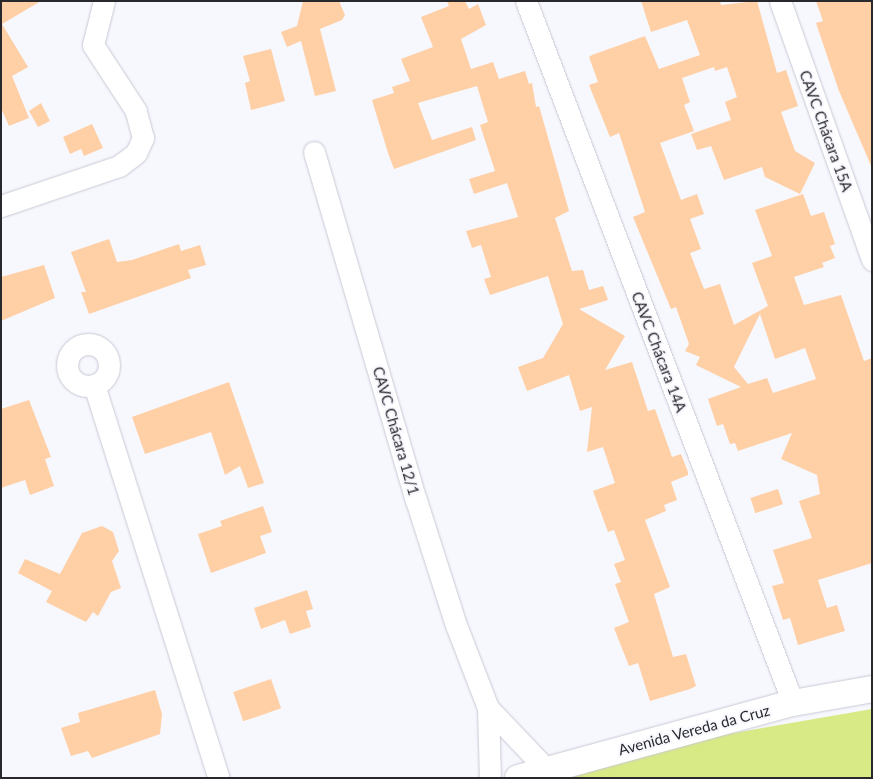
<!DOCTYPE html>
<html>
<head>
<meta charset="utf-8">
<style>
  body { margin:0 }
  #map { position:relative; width:873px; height:779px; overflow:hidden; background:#f7f7fe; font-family:Lato,sans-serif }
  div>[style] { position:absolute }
  .green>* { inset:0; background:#d8ea86 }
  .building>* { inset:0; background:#ffcfa5; transform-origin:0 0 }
  .roads { filter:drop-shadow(0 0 1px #c9c9d5) drop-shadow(0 0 1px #c9c9d5) }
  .minor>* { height:21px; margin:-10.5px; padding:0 10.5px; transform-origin:10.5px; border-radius:10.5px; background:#fff }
  .minor>.ring { margin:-10.5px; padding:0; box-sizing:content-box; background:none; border:21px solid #fff; border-radius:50% }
  .tertiary>* { height:26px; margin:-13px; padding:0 13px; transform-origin:13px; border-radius:13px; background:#fff }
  span { translate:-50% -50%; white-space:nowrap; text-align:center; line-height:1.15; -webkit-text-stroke:4px #f7f7fe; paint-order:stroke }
  .street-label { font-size:15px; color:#29292d }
  .frame { position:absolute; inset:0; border:2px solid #29292d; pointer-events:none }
</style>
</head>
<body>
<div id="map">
  <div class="green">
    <i style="clip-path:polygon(872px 709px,872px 778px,570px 778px,664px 745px)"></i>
  </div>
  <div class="building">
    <i style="clip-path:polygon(1px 1px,41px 1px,2px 24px,28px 67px,12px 76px,29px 118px,9px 126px,1px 108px)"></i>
    <i style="clip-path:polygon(303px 1px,339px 1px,345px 15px,342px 20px,320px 29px,336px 91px,315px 96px,301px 41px,287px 47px,281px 32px,297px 26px)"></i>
    <i style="clip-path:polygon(447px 1px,465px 1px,469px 9px,478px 4px,486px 25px,461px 39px,471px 69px,493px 62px,499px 79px,525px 71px,529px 84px,532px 83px,536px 107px,539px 106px,569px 211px,555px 218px,572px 271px,583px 270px,589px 290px,603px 286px,608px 300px,579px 309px,625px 336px,605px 370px,632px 362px,648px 411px,655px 409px,672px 457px,681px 454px,688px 472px,688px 475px,671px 482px,677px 500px,664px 505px,666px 511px,645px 520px,670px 587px,654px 594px,673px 657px,686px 654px,696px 686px,690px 689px,650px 701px,638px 663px,629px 666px,614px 628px,629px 622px,615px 584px,621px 582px,614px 564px,625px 560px,614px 530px,608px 532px,593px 491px,615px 483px,603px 447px,587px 452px,592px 407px,580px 411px,569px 375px,527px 391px,518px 367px,543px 358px,563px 324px,548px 276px,490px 295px,484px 279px,491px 277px,481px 245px,472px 248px,466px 231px,518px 217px,507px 183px,474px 194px,469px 179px,495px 171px,480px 125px,488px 122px,477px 86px,418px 103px,432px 140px,472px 127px,476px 140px,394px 169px,388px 153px,372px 100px,394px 93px,392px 87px,410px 81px,401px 59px,433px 47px,421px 17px,449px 6px)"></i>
    <i style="clip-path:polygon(evenodd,641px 1px,720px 1px,721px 5px,757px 1px,777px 73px,786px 70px,798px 106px,781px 112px,795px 151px,815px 163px,800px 194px,765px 177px,762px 167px,724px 180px,711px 146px,697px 150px,691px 134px,731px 120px,725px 102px,737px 97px,727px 67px,715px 71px,714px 67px,682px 78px,690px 102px,684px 105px,694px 131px,660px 143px,681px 200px,697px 194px,704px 214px,690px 219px,701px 249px,690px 253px,704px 289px,720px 284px,734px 325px,768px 306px,752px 263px,772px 256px,755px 210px,803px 194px,811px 216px,824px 212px,835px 244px,830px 246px,835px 258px,822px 263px,824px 267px,794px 277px,804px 305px,841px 295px,864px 361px,872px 358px,872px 563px,818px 580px,827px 608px,837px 605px,845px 631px,798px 645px,790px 618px,783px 620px,772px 586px,784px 583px,773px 550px,812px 538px,799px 501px,820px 494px,817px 475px,781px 459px,792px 433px,738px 451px,735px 443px,730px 444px,723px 424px,717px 426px,708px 399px,741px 387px,696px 365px,700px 357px,685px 351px,689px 344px,676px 307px,671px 309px,633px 217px,645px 212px,619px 133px,610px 137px,589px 85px,598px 82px,589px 57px,592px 55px,645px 36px,659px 69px,700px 55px,687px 20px,651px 32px,641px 1px,760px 314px,775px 359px,805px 348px,816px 379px,773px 393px,767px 378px,748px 384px,734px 367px,760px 314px)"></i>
    <i style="clip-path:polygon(816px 1px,872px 1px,872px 168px,839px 91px,816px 23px,823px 21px)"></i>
    <i style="clip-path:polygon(271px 49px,285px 101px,251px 110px,245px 83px,250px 81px,243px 56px)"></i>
    <i style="clip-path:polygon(41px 103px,50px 121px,38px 127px,29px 111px)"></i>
    <i style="clip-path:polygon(92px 124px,103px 148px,84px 156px,81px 149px,70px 154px,63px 137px)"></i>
    <i style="clip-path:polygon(109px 239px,117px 262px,132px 260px,179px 244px,181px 251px,200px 245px,206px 265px,188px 270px,191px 278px,89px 314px,81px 292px,86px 292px,71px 252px)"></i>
    <i style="clip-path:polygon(44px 265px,55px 298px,1px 321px,1px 277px)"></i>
    <i style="clip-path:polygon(229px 382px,264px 483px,248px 488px,240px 466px,225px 475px,211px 432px,145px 454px,132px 417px)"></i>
    <i style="clip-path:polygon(29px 400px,51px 457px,45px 459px,54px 486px,30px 495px,25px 480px,1px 488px,1px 409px)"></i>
    <i style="left:778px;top:489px;width:16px;height:29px;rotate:72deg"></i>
    <i style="clip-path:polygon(263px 506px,272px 532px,260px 536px,266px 553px,211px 573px,198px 534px,222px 526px,220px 521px)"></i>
    <i style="clip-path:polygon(102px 526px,113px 532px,119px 551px,112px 561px,121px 588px,111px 592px,98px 616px,93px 612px,86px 622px,46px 602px,52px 591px,18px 573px,25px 559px,60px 574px,82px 533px)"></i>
    <i style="clip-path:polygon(307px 590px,313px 609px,306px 611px,311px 627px,290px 634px,285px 620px,261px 629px,254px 608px)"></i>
    <i style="left:271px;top:679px;width:31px;height:40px;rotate:71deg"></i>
    <i style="clip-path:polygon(155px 690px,162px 714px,160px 734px,92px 758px,88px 751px,71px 756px,61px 728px,80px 722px,78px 713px)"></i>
  </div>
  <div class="roads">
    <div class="minor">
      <i style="left:526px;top:1px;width:751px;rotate:69.18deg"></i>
      <i style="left:780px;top:1px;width:275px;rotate:70.4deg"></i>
      <i style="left:314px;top:152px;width:363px;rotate:73.7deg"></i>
      <i style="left:416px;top:500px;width:131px;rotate:72.3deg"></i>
      <i style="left:456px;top:625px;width:89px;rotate:68.9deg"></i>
      <i style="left:488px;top:708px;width:70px;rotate:88.4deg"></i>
      <i style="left:1px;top:206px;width:125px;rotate:-18.7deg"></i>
      <i style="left:119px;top:166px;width:21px;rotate:-37deg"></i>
      <i style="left:136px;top:153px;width:17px;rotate:-65deg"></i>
      <i style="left:143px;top:138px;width:28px;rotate:-105deg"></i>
      <i style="left:136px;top:111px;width:79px;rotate:-123.1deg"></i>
      <i style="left:93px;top:45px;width:45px;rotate:-76deg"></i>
      <i class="ring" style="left:67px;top:344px;width:21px;height:21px"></i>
      <i style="left:94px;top:385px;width:412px;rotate:72.4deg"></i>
      <i style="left:488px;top:708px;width:84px;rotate:46.4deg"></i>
    </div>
    <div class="tertiary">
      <i style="left:518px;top:778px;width:285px;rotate:-15.3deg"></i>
      <i style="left:793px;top:703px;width:80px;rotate:-10deg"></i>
    </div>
  </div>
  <div class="street-label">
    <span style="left:826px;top:131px;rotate:70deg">CAVC Chácara 15A</span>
    <span style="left:659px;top:352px;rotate:69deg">CAVC Chácara 14A</span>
    <span style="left:396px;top:431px;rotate:74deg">CAVC Chácara 12/1</span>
    <span style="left:694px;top:730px;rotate:-15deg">Avenida Vereda da Cruz</span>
  </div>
  <div class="frame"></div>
</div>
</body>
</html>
